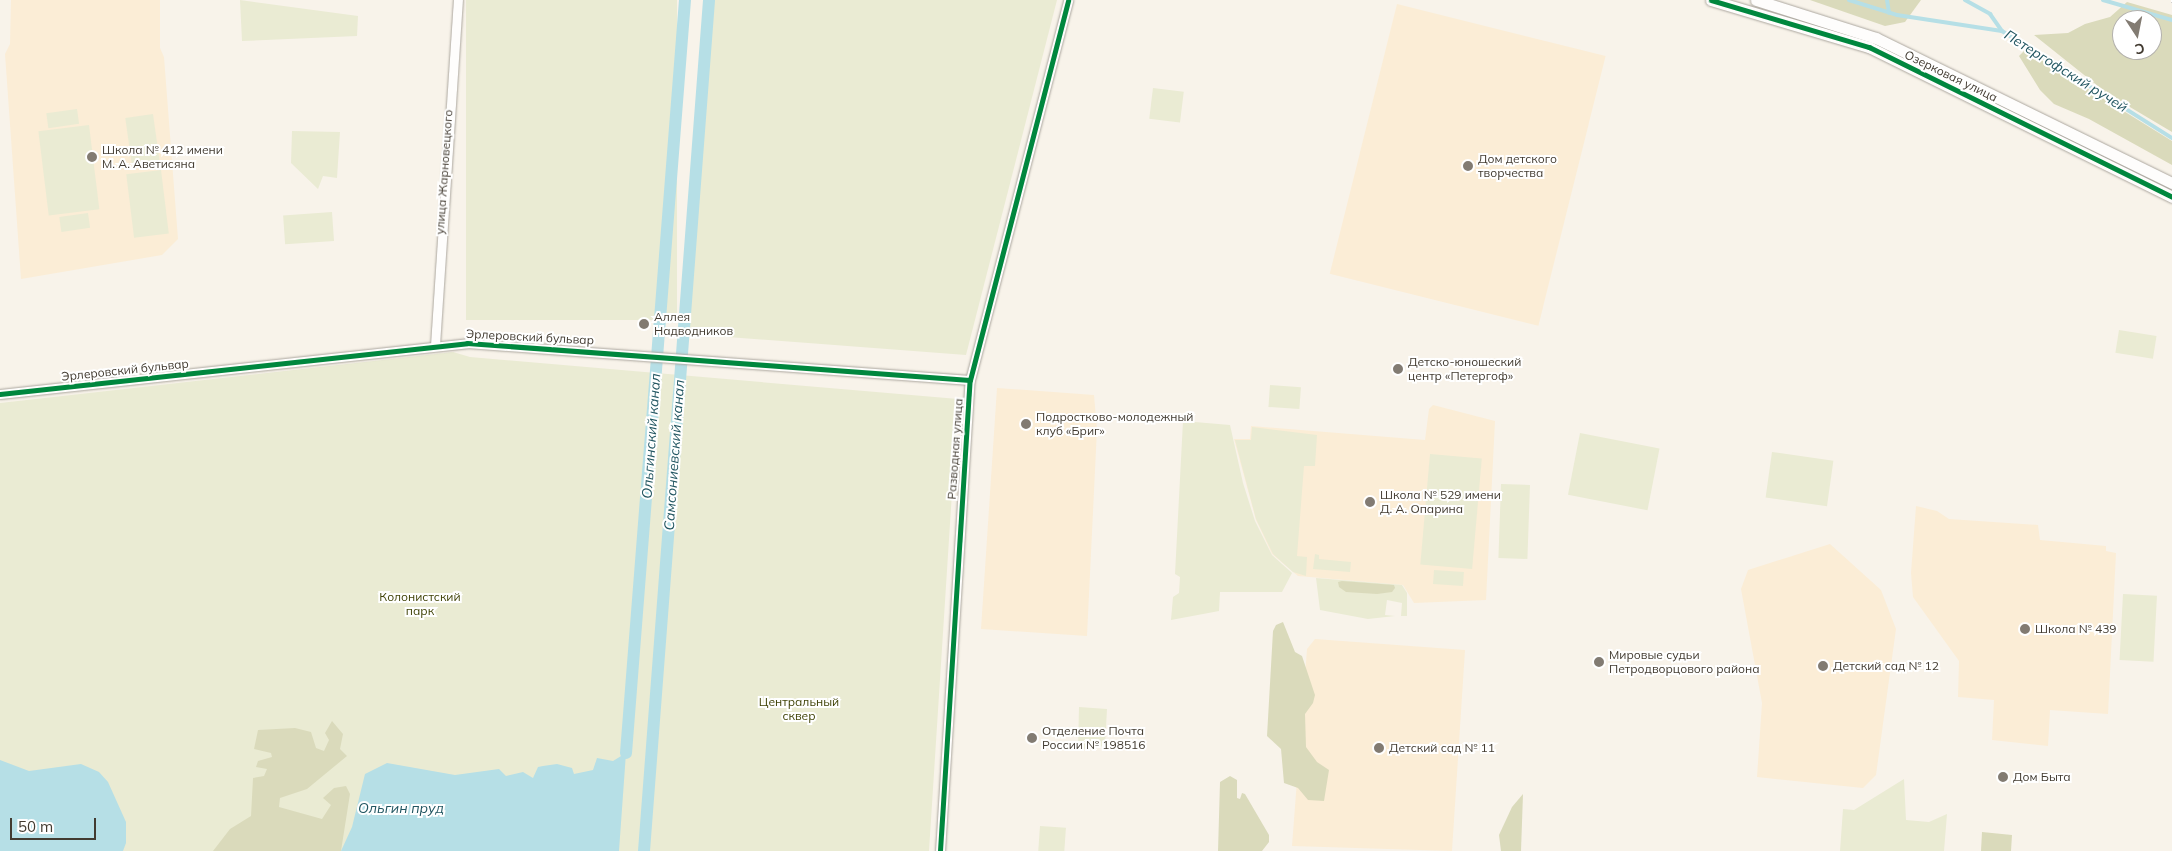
<!DOCTYPE html>
<html>
<head>
<meta charset="utf-8">
<style>
  body { margin:0 }
  #map { position:relative; width:2172px; height:851px; overflow:hidden; background:#f8f3ea; font-family:Mulish,sans-serif }
  div>[style] { position:absolute }
  .built>* { inset:0; background:#fbedd6; transform-origin:0 0 }
  .green>* { inset:0; background:#eaebd3; transform-origin:0 0 }
  .forest>* { inset:0; background:#dadabb }
  .water>* { inset:0; background:#b6dfe6 }
  .stream>* { height:4px; margin:-2px; padding:0 2px; transform-origin:2px; border-radius:2px; background:#b6dfe6 }
  .canal>* { height:12px; margin:-6px; padding:0 6px; transform-origin:6px; border-radius:6px; background:#b6dfe6 }
  .roads { filter:drop-shadow(0 0 1px #aca79f) drop-shadow(0 0 1px #aca79f) }
  .minor>* { height:9px; margin:-4.5px; padding:0 4.5px; transform-origin:4.5px; border-radius:4.5px; background:#fefdfc }
  .tertiary>* { height:11px; margin:-5.5px; padding:0 5.5px; transform-origin:5.5px; border-radius:5.5px; background:#fefdfc }
  .rail>* { height:5.5px; margin-top:-2.75px; transform-origin:0; background:repeating-linear-gradient(90deg,#fff 0 11px,#cfcecb 0 22px); box-sizing:border-box; border-block:1px solid #cfcecb }
  .cycleway>* { height:5px; margin:-2.5px; padding:0 2.5px; transform-origin:2.5px; border-radius:2.5px; background:#00873e }
  .dots>* { width:14px; height:14px; translate:-50% -50%; box-sizing:border-box; border:2px solid #fff; border-radius:50% }
  span { translate:-50% -50%; white-space:nowrap; text-align:center; line-height:1.15; -webkit-text-stroke:4px #fff; paint-order:stroke }
  .street-label { font-size:12px; color:#423b31 }
  .poi-label { font-size:12px; color:#423b31 }
  .left { translate:0 -50%; text-align:left }
  .park-label { font-size:12px; color:#3f4206 }
  .water-label { font-size:14px; color:#225661; font-style:italic }
  .north { position:absolute; left:2112px; top:10px; width:50px; height:50px; box-sizing:border-box; background:#fff; border:1px solid #b3b1ad; border-radius:50%; rotate:169deg; font-size:14px; font-weight:700; line-height:20px; text-align:center; color:#423b31 }
  .north::after { content:''; display:block; margin:auto; width:18px; height:22px; background:#827b72; clip-path:polygon(50% 0,100% 100%,50% 72%,0 100%) }
  .scale { position:absolute; left:10px; top:818px; width:86px; height:22px; box-sizing:border-box; border:2px solid #423b31; border-top:0; padding-left:6px; font-size:15px; line-height:18px; white-space:nowrap; color:#423b31; -webkit-text-stroke:4px #fff; paint-order:stroke }
</style>
</head>
<body>
<div id="map">
  <div class="built">
    <i style="clip-path:polygon(11px 0,160px 0,160px 48px,164px 57px,178px 239px,162px 255px,21px 279px,5px 54px,10px 44px)"></i>
    <i style="left:1397px;top:4px;width:215px;height:278px;rotate:14deg"></i>
    <i style="clip-path:polygon(997px 388px,1094px 395px,1097px 429px,1087px 636px,981px 629px)"></i>
    <i style="clip-path:polygon(1433px 405px,1495px 421px,1486px 600px,1414px 603px,1403px 585px,1298px 576px,1272px 554px,1256px 520px,1234px 439px,1250px 439px,1251px 426px,1425px 440px,1429px 409px)"></i>
    <i style="clip-path:polygon(1916px 506px,1937px 511px,1949px 519px,2038px 525px,2040px 540px,2106px 546px,2106px 551px,2116px 553px,2108px 714px,2050px 710px,2048px 746px,1992px 740px,1994px 700px,1958px 697px,1959px 661px,1913px 597px,1911px 573px)"></i>
    <i style="clip-path:polygon(1830px 544px,1881px 590px,1896px 629px,1876px 775px,1863px 788px,1757px 777px,1762px 703px,1741px 589px,1748px 570px)"></i>
    <i style="clip-path:polygon(1315px 639px,1465px 650px,1452px 851px,1292px 846px,1307px 649px)"></i>
  </div>
  <div class="green">
    <i style="clip-path:polygon(240px 0,358px 16px,357px 36px,242px 41px)"></i>
    <i style="left:466px;top:0;width:211px;height:320px"></i>
    <i style="clip-path:polygon(712px 0,1057px 0,966px 355px,688px 334px)"></i>
    <i style="left:1153px;top:88px;width:31px;height:31px;rotate:7deg"></i>
    <i style="left:77px;top:109px;width:15px;height:31px;rotate:82deg"></i>
    <i style="left:153px;top:114px;width:49px;height:28px;rotate:82deg"></i>
    <i style="left:89px;top:125px;width:85px;height:51px;rotate:83deg"></i>
    <i style="clip-path:polygon(292px 131px,340px 132px,337px 178px,323px 176px,318px 189px,291px 163px)"></i>
    <i style="left:161px;top:170px;width:64px;height:35px;rotate:83deg"></i>
    <i style="left:332px;top:212px;width:29px;height:49px;rotate:86deg"></i>
    <i style="left:88px;top:213px;width:15px;height:29px;rotate:82deg"></i>
    <i style="left:2119px;top:330px;width:38px;height:23px;rotate:9deg"></i>
    <i style="clip-path:polygon(453px 352px,470px 357px,958px 399px,929px 851px,0 851px,0 403px)"></i>
    <i style="left:1270px;top:385px;width:31px;height:22px;rotate:4deg"></i>
    <i style="clip-path:polygon(1183px 421px,1230px 425px,1243px 483px,1255px 521px,1272px 555px,1292px 573px,1282px 592px,1220px 592px,1219px 611px,1171px 620px,1173px 597px,1179px 593px,1180px 577px,1175px 574px)"></i>
    <i style="clip-path:polygon(1252px 427px,1317px 435px,1315px 466px,1304px 466px,1297px 556px,1307px 557px,1306px 576px,1293px 572px,1273px 554px,1256px 519px,1235px 440px,1251px 440px)"></i>
    <i style="left:1580px;top:433px;width:81px;height:63px;rotate:11deg"></i>
    <i style="left:1772px;top:452px;width:62px;height:46px;rotate:8deg"></i>
    <i style="left:1430px;top:454px;width:52px;height:111px;rotate:5deg"></i>
    <i style="left:1501px;top:484px;width:29px;height:74px;rotate:2deg"></i>
    <i style="clip-path:polygon(1315px 554px,1319px 555px,1319px 559px,1351px 562px,1350px 572px,1313px 569px)"></i>
    <i style="left:1434px;top:570px;width:30px;height:14px;rotate:4deg"></i>
    <i style="clip-path:polygon(1316px 578px,1402px 585px,1407px 593px,1407px 616px,1401px 616px,1402px 603px,1387px 600px,1385px 615px,1395px 616px,1368px 619px,1320px 610px)"></i>
    <i style="left:2123px;top:594px;width:34px;height:66px;rotate:3deg"></i>
    <i style="clip-path:polygon(1079px 707px,1107px 709px,1105px 746px,1078px 750px)"></i>
    <i style="clip-path:polygon(1904px 779px,1906px 820px,1929px 822px,1947px 814px,1944px 851px,1840px 851px,1843px 809px,1854px 810px)"></i>
    <i style="left:1040px;top:826px;width:26px;height:25px;rotate:4deg"></i>
  </div>
  <div class="forest">
    <i style="clip-path:polygon(1810px 0,1921px 0,1905px 22px,1885px 26px)"></i>
    <i style="clip-path:polygon(evenodd,2127px 2px,2172px 15px,2172px 132px,2108px 94px,2034px 35px,2068px 33px,2085px 24px,2110px 17px,2127px 2px,2122px 20px,2152px 20px,2152px 50px,2122px 50px,2122px 20px)"></i>
    <i style="clip-path:polygon(2025px 50px,2172px 141px,2172px 165px,2089px 119px,2054px 104px,2040px 90px,2019px 56px)"></i>
    <i style="clip-path:polygon(1342px 581px,1394px 585px,1395px 588px,1392px 592px,1377px 594px,1346px 592px,1339px 587px,1338px 582px)"></i>
    <i style="clip-path:polygon(1283px 622px,1295px 652px,1302px 656px,1315px 695px,1313px 703px,1305px 714px,1306px 747px,1317px 762px,1329px 770px,1324px 801px,1308px 800px,1298px 788px,1284px 783px,1281px 749px,1267px 736px,1273px 631px,1276px 625px)"></i>
    <i style="clip-path:polygon(332px 721px,343px 734px,340px 749px,347px 756px,307px 789px,280px 798px,279px 807px,322px 819px,331px 805px,323px 798px,334px 788px,346px 786px,350px 794px,341px 851px,213px 851px,230px 829px,251px 816px,253px 778px,264px 776px,267px 769px,256px 767px,258px 761px,272px 757px,271px 753px,254px 749px,258px 730px,295px 728px,311px 732px,316px 748px,324px 751px,329px 740px,325px 733px)"></i>
    <i style="clip-path:polygon(1230px 776px,1237px 780px,1237px 798px,1240px 799px,1242px 793px,1245px 794px,1269px 835px,1269px 842px,1262px 851px,1218px 851px,1220px 782px)"></i>
    <i style="clip-path:polygon(1523px 794px,1521px 851px,1501px 851px,1499px 835px,1512px 807px)"></i>
    <i style="clip-path:polygon(1982px 832px,2012px 835px,2011px 851px,1981px 851px)"></i>
  </div>
  <div class="water">
    <i style="clip-path:polygon(626px 753px,619px 851px,341px 851px,352px 827px,365px 774px,387px 763px,455px 775px,499px 769px,506px 776px,523px 772px,533px 778px,538px 767px,543px 766px,557px 764px,572px 768px,574px 774px,593px 770px,597px 758px,613px 761px)"></i>
    <i style="clip-path:polygon(0 760px,29px 771px,81px 764px,99px 772px,108px 782px,126px 822px,126px 843px,123px 851px,0 851px)"></i>
  </div>
  <div class="stream">
    <i style="left:1849px;top:0;width:50px;rotate:17.4deg"></i>
    <i style="left:1897px;top:15px;width:106px;rotate:8.7deg"></i>
    <i style="left:1887px;top:0;width:13px;rotate:81deg"></i>
    <i style="left:1965px;top:0;width:29px;rotate:29deg"></i>
    <i style="left:1990px;top:14px;width:21px;rotate:55deg"></i>
    <i style="left:2002px;top:31px;width:201px;rotate:32.2deg"></i>
    <i style="left:2103px;top:0;width:72px;rotate:16.2deg"></i>
  </div>
  <div class="canal">
    <i style="left:626px;top:753px;width:755px;rotate:-85.52deg"></i>
    <i style="left:644px;top:851px;width:853px;rotate:-85.63deg"></i>
  </div>
  <div class="roads">
    <div class="minor">
      <i style="left:435px;top:345px;width:346px;rotate:-86.2deg"></i>
      <i style="left:0;top:394px;width:470px;rotate:-6.2deg"></i>
      <i style="left:467px;top:343px;width:504px;rotate:4.21deg"></i>
      <i style="left:940px;top:851px;width:472px;rotate:-86.4deg"></i>
      <i style="left:970px;top:380px;width:392px;rotate:-75.5deg"></i>
    </div>
    <div class="tertiary">
      <i style="left:1711px;top:0;width:165px;rotate:16.6deg"></i>
      <i style="left:1869px;top:47px;width:338px;rotate:26.3deg"></i>
      <i style="left:1756px;top:0;width:126px;rotate:17.6deg"></i>
      <i style="left:1876px;top:38px;width:330px;rotate:26.1deg"></i>
    </div>
  </div>
  <div class="rail">
    <i style="left:2171px;top:0;width:1px"></i>
  </div>
  <div class="cycleway">
    <i style="left:1711px;top:0;width:165px;rotate:16.6deg"></i>
    <i style="left:1869px;top:47px;width:338px;rotate:26.3deg"></i>
    <i style="left:0;top:394px;width:470px;rotate:-6.2deg"></i>
    <i style="left:467px;top:343px;width:504px;rotate:4.21deg"></i>
    <i style="left:940px;top:851px;width:472px;rotate:-86.4deg"></i>
    <i style="left:970px;top:380px;width:392px;rotate:-75.5deg"></i>
  </div>
  <div class="dots">
    <i style="left:92px;top:157px;background:#827b72"></i>
    <i style="left:1468px;top:166px;background:#827b72"></i>
    <i style="left:644px;top:324px;background:#827b72"></i>
    <i style="left:1398px;top:369px;background:#827b72"></i>
    <i style="left:1026px;top:424px;background:#827b72"></i>
    <i style="left:1370px;top:502px;background:#827b72"></i>
    <i style="left:2025px;top:629px;background:#827b72"></i>
    <i style="left:1599px;top:662px;background:#827b72"></i>
    <i style="left:1823px;top:666px;background:#827b72"></i>
    <i style="left:1032px;top:738px;background:#827b72"></i>
    <i style="left:1379px;top:748px;background:#827b72"></i>
    <i style="left:2003px;top:777px;background:#827b72"></i>
  </div>
  <div class="street-label">
    <span style="left:1951px;top:76px;rotate:26deg">Озерковая улица</span>
    <span style="left:444px;top:172px;rotate:-86deg">улица Жарновецкого</span>
    <span style="left:530px;top:337px;rotate:3deg">Эрлеровский бульвар</span>
    <span style="left:125px;top:370px;rotate:-6deg">Эрлеровский бульвар</span>
    <span style="left:955px;top:449px;rotate:-86deg">Разводная улица</span>
  </div>
  <div class="poi-label">
    <span class="left" style="left:102px;top:157px">Школа № 412 имени<br>М. А. Аветисяна</span>
    <span class="left" style="left:1478px;top:166px">Дом детского<br>творчества</span>
    <span class="left" style="left:654px;top:324px">Аллея<br>Надводников</span>
    <span class="left" style="left:1408px;top:369px">Детско-юношеский<br>центр «Петергоф»</span>
    <span class="left" style="left:1036px;top:424px">Подростково-молодежный<br>клуб «Бриг»</span>
    <span class="left" style="left:1380px;top:502px">Школа № 529 имени<br>Д. А. Опарина</span>
    <span class="left" style="left:2035px;top:629px">Школа № 439</span>
    <span class="left" style="left:1609px;top:662px">Мировые судьи<br>Петродворцового района</span>
    <span class="left" style="left:1833px;top:666px">Детский сад № 12</span>
    <span class="left" style="left:1042px;top:738px">Отделение Почта<br>России № 198516</span>
    <span class="left" style="left:1389px;top:748px">Детский сад № 11</span>
    <span class="left" style="left:2013px;top:777px">Дом Быта</span>
  </div>
  <div class="park-label">
    <span style="left:420px;top:604px">Колонистский<br>парк</span>
    <span style="left:799px;top:709px">Центральный<br>сквер</span>
  </div>
  <div class="water-label">
    <span style="left:2066px;top:71px;rotate:32deg">Петергофский ручей</span>
    <span style="left:651px;top:436px;rotate:-86deg">Ольгинский канал</span>
    <span style="left:674px;top:455px;rotate:-86deg">Самсониевский канал</span>
    <span style="left:401px;top:808px">Ольгин пруд</span>
  </div>
  <div class="north">С</div>
  <div class="scale">50 m</div>
</div>
</body>
</html>
